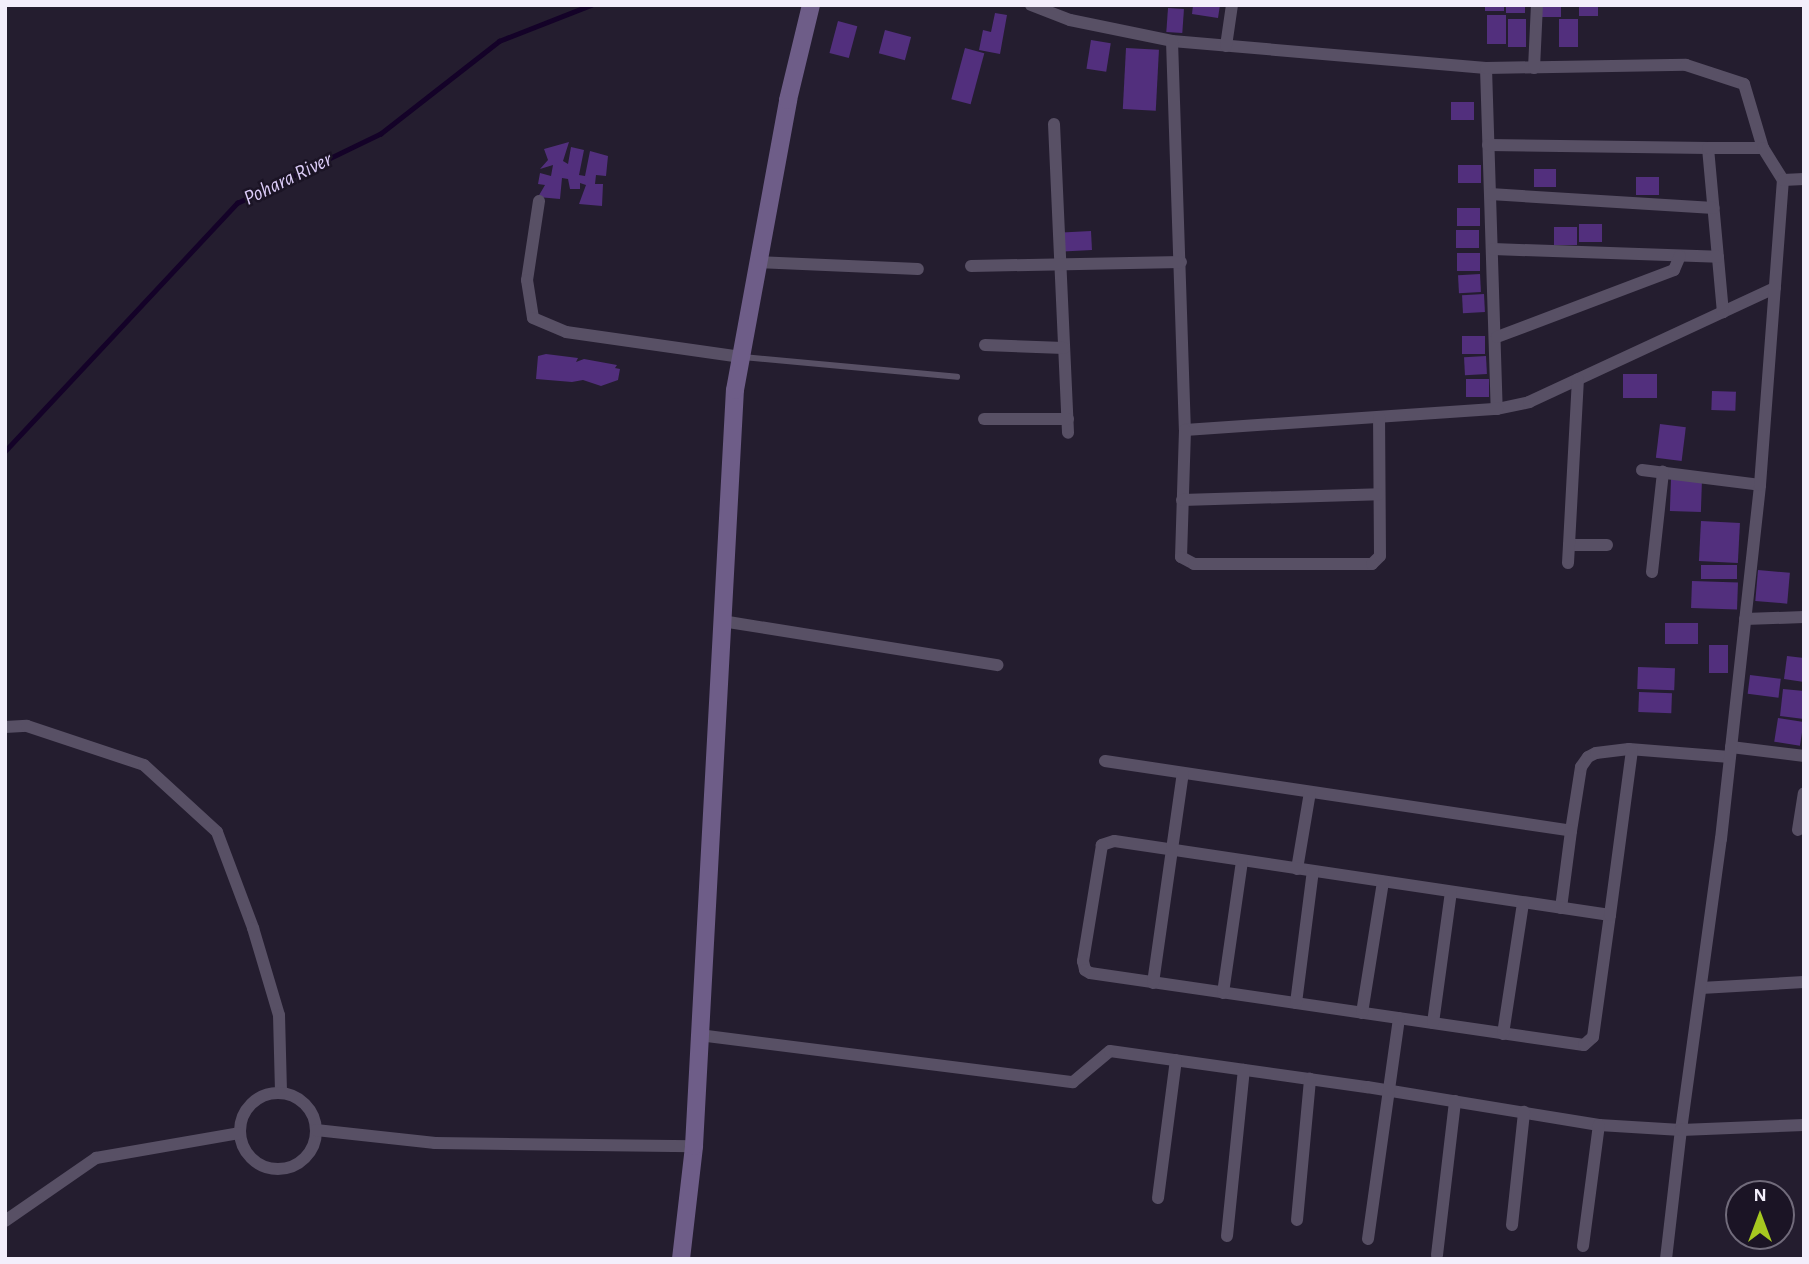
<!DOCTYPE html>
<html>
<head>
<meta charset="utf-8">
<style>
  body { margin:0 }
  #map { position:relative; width:1809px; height:1264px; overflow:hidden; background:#241d2f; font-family:"Alegreya Sans",sans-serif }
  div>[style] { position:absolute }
  .stream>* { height:4.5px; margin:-2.25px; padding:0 2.25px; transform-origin:2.25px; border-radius:2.25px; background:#140228 }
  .building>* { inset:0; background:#522f7d; transform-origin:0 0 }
  .lane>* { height:6px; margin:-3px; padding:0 3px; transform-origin:3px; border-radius:3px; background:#585065 }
  .street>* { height:12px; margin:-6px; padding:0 6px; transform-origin:6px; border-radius:6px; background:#585065 }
  .street>.ring { margin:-6px; padding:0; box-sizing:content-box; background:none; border:12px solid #585065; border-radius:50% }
  .secondary>* { height:18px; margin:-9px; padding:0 9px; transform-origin:9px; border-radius:9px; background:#6e5d88 }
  span { translate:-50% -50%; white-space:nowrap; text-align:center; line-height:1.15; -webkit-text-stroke:5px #1b1425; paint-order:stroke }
  .water-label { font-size:21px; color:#dcccf8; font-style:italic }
  .frame { position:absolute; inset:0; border:7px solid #f3eefb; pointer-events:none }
  .north { position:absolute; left:1725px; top:1180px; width:70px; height:70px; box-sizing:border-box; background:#1b1425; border:2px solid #716b7b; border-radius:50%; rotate:0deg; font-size:19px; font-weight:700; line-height:28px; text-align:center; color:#f3eefb }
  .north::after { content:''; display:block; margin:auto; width:24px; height:32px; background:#a6c820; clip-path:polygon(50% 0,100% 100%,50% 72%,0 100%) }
</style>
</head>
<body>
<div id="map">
  <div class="stream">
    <i style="left:5px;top:451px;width:340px;rotate:-46.9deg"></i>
    <i style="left:237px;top:203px;width:159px;rotate:-25.8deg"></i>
    <i style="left:380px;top:134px;width:151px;rotate:-38deg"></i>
    <i style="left:499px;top:41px;width:99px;rotate:-21.4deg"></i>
  </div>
  <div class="building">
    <i style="clip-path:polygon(1193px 5px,1220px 5px,1218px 18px,1192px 14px)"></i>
    <i style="left:1485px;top:5px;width:19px;height:6px"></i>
    <i style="left:1506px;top:5px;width:19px;height:8px"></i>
    <i style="left:1542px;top:5px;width:19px;height:12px"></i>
    <i style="left:1579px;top:5px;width:19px;height:11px"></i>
    <i style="left:1168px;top:8px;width:16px;height:24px;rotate:4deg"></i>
    <i style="clip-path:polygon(995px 13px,1007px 15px,1000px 54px,979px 50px,983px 30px,991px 32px)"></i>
    <i style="left:1487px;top:15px;width:19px;height:29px"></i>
    <i style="left:1508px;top:19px;width:18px;height:28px"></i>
    <i style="left:1559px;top:19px;width:19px;height:28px"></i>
    <i style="left:838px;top:21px;width:20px;height:33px;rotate:15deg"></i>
    <i style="left:885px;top:30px;width:27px;height:24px;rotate:15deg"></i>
    <i style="left:1091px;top:40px;width:20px;height:29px;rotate:9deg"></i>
    <i style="left:965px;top:48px;width:20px;height:53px;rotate:15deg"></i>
    <i style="left:1126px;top:48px;width:33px;height:61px;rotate:3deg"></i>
    <i style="left:1474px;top:102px;width:18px;height:23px;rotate:90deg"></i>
    <i style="clip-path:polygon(569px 142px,563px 161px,568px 164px,571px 147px,584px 150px,579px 175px,585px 176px,590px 151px,608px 156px,606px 176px,596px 175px,595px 184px,603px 184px,602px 206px,579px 204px,586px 185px,580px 183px,580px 189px,570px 189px,568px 179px,562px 178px,560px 199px,538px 197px,545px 185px,538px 184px,540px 173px,551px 176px,553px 165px,540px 169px,548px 160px,544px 149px)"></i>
    <i style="left:1481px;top:165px;width:18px;height:23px;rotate:90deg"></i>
    <i style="left:1534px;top:169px;width:22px;height:18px"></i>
    <i style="left:1636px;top:177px;width:23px;height:18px"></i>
    <i style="left:1480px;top:208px;width:18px;height:23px;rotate:90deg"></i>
    <i style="left:1602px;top:224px;width:18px;height:23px;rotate:90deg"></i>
    <i style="left:1577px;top:227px;width:18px;height:23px;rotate:90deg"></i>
    <i style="left:1456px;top:230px;width:23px;height:18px"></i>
    <i style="left:1091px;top:231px;width:19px;height:29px;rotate:87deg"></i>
    <i style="left:1480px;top:253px;width:18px;height:23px;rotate:90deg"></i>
    <i style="left:1480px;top:274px;width:18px;height:22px;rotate:87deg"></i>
    <i style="left:1484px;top:294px;width:18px;height:22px;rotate:87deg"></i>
    <i style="left:1485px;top:336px;width:18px;height:23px;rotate:90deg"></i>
    <i style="clip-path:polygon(546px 354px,578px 358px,576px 362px,584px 359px,617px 365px,615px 368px,620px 369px,618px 380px,601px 386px,583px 380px,572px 382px,536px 379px,538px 356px)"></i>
    <i style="left:1486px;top:356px;width:18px;height:22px;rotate:87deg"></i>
    <i style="left:1623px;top:374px;width:34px;height:24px"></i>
    <i style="left:1466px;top:379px;width:23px;height:18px"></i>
    <i style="left:1712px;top:391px;width:24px;height:19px;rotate:2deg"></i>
    <i style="left:1660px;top:424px;width:26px;height:34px;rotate:7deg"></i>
    <i style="left:1671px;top:479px;width:31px;height:32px;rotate:2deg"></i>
    <i style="left:1701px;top:521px;width:39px;height:40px;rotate:3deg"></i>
    <i style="left:1701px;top:565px;width:36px;height:14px"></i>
    <i style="left:1758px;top:570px;width:32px;height:31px;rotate:5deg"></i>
    <i style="left:1692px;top:581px;width:46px;height:27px;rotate:2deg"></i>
    <i style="left:1665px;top:623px;width:33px;height:21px"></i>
    <i style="left:1709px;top:645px;width:19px;height:28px"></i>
    <i style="clip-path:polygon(1787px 656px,1804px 658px,1804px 682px,1784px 679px)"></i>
    <i style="left:1638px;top:667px;width:37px;height:22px;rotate:2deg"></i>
    <i style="left:1750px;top:675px;width:31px;height:19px;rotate:7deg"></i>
    <i style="clip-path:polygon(1783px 689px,1804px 691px,1804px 719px,1780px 716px)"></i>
    <i style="left:1639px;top:692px;width:33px;height:20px;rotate:2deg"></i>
    <i style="left:1778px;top:718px;width:26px;height:24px;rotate:9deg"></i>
  </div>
  <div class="lane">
    <i style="left:743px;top:357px;width:215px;rotate:5.3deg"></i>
  </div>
  <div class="street">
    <i style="left:1031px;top:5px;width:42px;rotate:21deg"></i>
    <i style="left:1070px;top:20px;width:104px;rotate:11.6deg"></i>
    <i style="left:1172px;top:41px;width:315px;rotate:4.9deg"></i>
    <i style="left:1486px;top:68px;width:341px;rotate:88.2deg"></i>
    <i style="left:1497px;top:409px;width:33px;rotate:-12deg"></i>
    <i style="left:1529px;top:402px;width:271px;rotate:-24.9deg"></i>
    <i style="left:1172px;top:41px;width:389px;rotate:88.1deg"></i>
    <i style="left:1185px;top:430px;width:313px;rotate:-3.9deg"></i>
    <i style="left:1226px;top:46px;width:41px;rotate:-81.7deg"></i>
    <i style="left:1486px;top:68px;width:200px;rotate:-0.9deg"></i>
    <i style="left:1686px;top:65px;width:61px;rotate:18.1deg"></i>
    <i style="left:1744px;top:84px;width:67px;rotate:73.5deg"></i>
    <i style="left:1534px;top:68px;width:63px;rotate:-87.3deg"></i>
    <i style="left:1054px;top:124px;width:309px;rotate:87.4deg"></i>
    <i style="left:1488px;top:145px;width:220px;rotate:0.8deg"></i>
    <i style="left:1708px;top:148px;width:165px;rotate:84.8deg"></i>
    <i style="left:1708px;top:148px;width:55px"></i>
    <i style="left:1763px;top:148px;width:38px;rotate:58deg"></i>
    <i style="left:1490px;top:194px;width:224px;rotate:3.6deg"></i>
    <i style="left:539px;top:201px;width:80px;rotate:98.6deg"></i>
    <i style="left:527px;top:280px;width:38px;rotate:81deg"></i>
    <i style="left:533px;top:318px;width:36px;rotate:23deg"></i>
    <i style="left:566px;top:332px;width:177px;rotate:8.1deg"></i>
    <i style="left:1493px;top:249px;width:225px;rotate:2deg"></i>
    <i style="left:758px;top:262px;width:160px;rotate:2.5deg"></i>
    <i style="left:971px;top:266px;width:210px;rotate:-1.1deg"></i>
    <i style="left:1497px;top:337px;width:189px;rotate:-20.7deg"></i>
    <i style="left:1674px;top:270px;width:15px;rotate:-67deg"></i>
    <i style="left:985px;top:345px;width:79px;rotate:2.2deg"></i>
    <i style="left:984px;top:419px;width:84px"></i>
    <i style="left:1185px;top:430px;width:127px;rotate:91.8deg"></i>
    <i style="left:1181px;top:557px;width:15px;rotate:28deg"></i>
    <i style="left:1194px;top:564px;width:178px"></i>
    <i style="left:1372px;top:564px;width:11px;rotate:-45deg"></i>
    <i style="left:1380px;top:556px;width:139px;rotate:-90.4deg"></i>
    <i style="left:1642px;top:470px;width:119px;rotate:7.2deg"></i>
    <i style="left:1182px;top:500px;width:197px;rotate:-1.7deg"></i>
    <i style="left:1569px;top:545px;width:38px"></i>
    <i style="left:1568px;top:563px;width:184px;rotate:-86.9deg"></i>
    <i style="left:1652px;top:572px;width:101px;rotate:-83.7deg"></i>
    <i style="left:1745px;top:619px;width:59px;rotate:-1.9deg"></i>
    <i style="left:722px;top:621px;width:279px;rotate:9.1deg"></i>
    <i style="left:5px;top:727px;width:22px;rotate:-3deg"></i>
    <i style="left:27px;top:726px;width:123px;rotate:18.4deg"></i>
    <i style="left:144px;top:765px;width:99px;rotate:42.5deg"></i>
    <i style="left:217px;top:832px;width:103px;rotate:69.4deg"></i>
    <i style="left:253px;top:928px;width:91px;rotate:73.4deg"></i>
    <i style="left:279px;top:1015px;width:78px;rotate:88.5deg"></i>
    <i style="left:1731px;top:747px;width:74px;rotate:7deg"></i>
    <i style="left:1105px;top:761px;width:471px;rotate:8.5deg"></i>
    <i style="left:1571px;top:831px;width:65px;rotate:-81.1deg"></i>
    <i style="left:1581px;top:767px;width:12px;rotate:-55deg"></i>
    <i style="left:1588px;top:757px;width:9px;rotate:-27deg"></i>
    <i style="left:1596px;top:753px;width:33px;rotate:-7deg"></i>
    <i style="left:1629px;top:749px;width:101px;rotate:4.5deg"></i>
    <i style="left:1798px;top:830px;width:37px;rotate:-81deg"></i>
    <i style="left:1297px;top:869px;width:78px;rotate:-80.4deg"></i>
    <i style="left:1561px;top:908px;width:78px;rotate:-82.6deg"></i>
    <i style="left:1610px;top:915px;width:501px;rotate:-171.51deg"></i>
    <i style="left:1114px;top:841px;width:13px;rotate:162deg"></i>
    <i style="left:1102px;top:845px;width:118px;rotate:99.3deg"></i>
    <i style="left:1083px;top:961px;width:9px;rotate:77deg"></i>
    <i style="left:1085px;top:970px;width:6px;rotate:31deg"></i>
    <i style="left:1090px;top:973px;width:499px;rotate:8.3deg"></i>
    <i style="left:1584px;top:1045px;width:12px;rotate:-42deg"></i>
    <i style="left:1593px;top:1037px;width:123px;rotate:-82.1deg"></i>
    <i style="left:1610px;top:915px;width:166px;rotate:-82.4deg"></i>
    <i style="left:1153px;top:983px;width:212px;rotate:-81.9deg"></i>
    <i style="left:1701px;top:988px;width:103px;rotate:-3.3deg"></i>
    <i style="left:1223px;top:993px;width:133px;rotate:-81.8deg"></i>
    <i style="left:1296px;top:1003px;width:133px;rotate:-82.7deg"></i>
    <i style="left:1362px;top:1013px;width:133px;rotate:-80.9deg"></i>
    <i style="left:1433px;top:1023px;width:132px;rotate:-82.2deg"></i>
    <i style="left:1503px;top:1034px;width:133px;rotate:-81.3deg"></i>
    <i style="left:699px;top:1035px;width:377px;rotate:7.2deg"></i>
    <i style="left:1073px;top:1082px;width:48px;rotate:-40deg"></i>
    <i style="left:1110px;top:1051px;width:260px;rotate:8deg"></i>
    <i style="left:1367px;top:1087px;width:235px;rotate:9.3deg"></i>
    <i style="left:1599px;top:1125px;width:82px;rotate:3.5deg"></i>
    <i style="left:1681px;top:1130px;width:294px;rotate:-82.2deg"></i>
    <i style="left:1721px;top:839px;width:356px;rotate:-83.7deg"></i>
    <i style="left:1760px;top:485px;width:306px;rotate:-85.7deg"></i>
    <i style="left:1783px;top:180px;width:21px;rotate:-3deg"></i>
    <i class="ring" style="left:240px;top:1093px;width:64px;height:64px"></i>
    <i style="left:316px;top:1130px;width:120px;rotate:6.2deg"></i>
    <i style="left:435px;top:1143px;width:259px;rotate:0.7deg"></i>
    <i style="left:1158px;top:1198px;width:139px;rotate:-82.6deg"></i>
    <i style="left:1297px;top:1220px;width:142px;rotate:-84.7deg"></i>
    <i style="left:5px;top:1221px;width:111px;rotate:-34.7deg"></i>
    <i style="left:96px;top:1158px;width:145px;rotate:-9.9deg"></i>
    <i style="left:1512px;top:1225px;width:114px;rotate:-83.9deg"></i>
    <i style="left:1227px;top:1236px;width:167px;rotate:-84.2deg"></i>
    <i style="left:1368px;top:1239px;width:223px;rotate:-82deg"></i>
    <i style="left:1583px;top:1246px;width:122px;rotate:-82.5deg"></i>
    <i style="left:1437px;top:1255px;width:155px;rotate:-83.3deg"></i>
    <i style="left:1666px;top:1259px;width:130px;rotate:-83.4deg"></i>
    <i style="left:1681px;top:1130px;width:123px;rotate:-2.3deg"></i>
  </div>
  <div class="secondary">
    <i style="left:681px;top:1259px;width:114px;rotate:-83.4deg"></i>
    <i style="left:694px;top:1146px;width:757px;rotate:-86.9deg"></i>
    <i style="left:735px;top:390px;width:295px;rotate:-79.6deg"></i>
    <i style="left:788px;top:100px;width:98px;rotate:-76.4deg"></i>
  </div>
  <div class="water-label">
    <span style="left:288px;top:179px;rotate:-26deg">Pohara River</span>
  </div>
  <div class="frame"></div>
  <div class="north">N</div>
</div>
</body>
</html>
